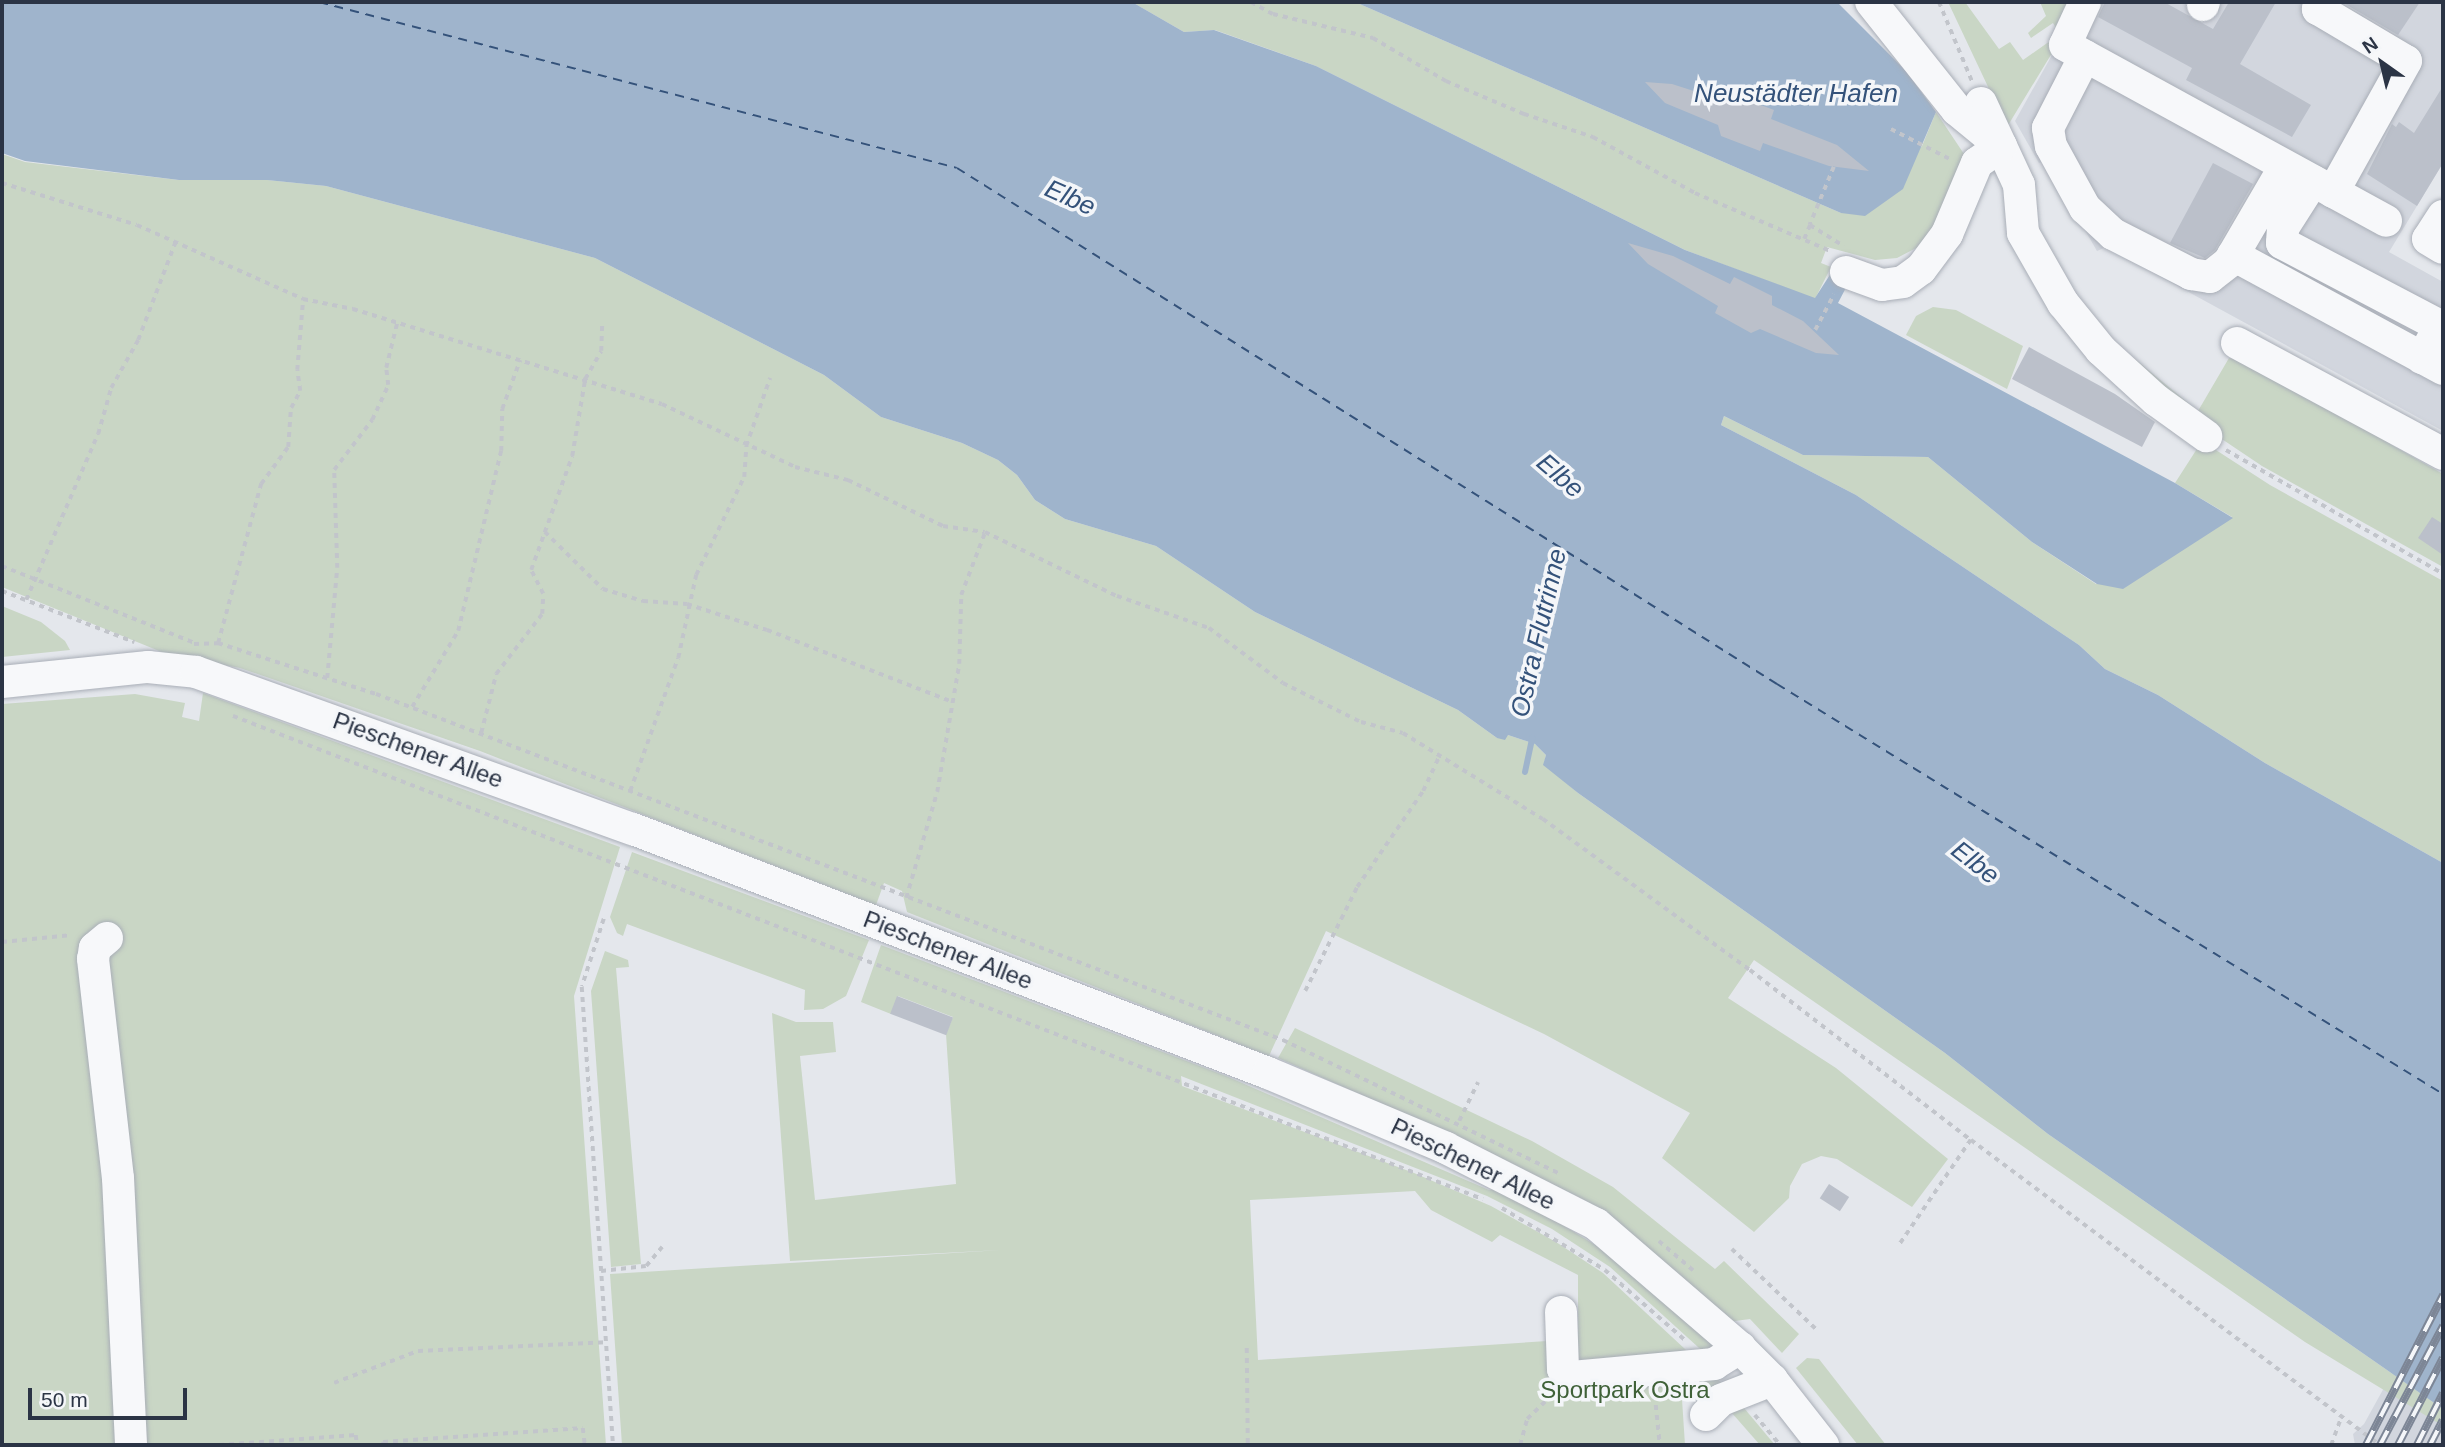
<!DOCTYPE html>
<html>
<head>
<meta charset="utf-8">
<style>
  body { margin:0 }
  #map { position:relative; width:2445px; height:1447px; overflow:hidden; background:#e4e7ec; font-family:Helvetica,sans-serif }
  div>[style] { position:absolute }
  .built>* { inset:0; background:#d2d6de }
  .green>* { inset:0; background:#c9d6c5 }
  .water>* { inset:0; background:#9fb4cc }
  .stream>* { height:6px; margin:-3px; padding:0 3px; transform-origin:3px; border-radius:3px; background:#9fb4cc }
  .ferry>* { height:2px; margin-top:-1px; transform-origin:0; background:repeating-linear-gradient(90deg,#34527a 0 9px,transparent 0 16px) }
  .building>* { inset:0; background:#bbc0ca; transform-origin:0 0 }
  .path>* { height:3.5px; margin-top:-1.75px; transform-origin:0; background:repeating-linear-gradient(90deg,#c2c5cb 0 5px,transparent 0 10px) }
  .roads { filter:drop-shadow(0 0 2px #a9aeb7) drop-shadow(0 0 2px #a9aeb7) }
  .minor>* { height:32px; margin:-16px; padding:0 16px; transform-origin:16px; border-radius:16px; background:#f7f8fa }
  .rail>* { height:8px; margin-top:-4px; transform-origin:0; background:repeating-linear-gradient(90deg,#f4f6f9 0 16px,#7d8696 0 32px); box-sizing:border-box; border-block:2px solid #7d8696 }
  span { translate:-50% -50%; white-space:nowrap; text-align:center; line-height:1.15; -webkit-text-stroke:7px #f4f6f9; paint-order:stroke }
  .street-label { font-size:24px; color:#2b3445 }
  .park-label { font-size:24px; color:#3f6138 }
  .water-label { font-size:26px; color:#34527a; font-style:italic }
  .frame { position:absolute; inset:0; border:4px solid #2b3445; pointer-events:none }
  .north { position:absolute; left:2347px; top:28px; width:70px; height:70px; -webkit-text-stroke:5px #f4f6f9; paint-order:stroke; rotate:326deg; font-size:19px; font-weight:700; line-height:28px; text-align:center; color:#2b3445 }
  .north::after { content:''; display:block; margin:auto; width:24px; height:32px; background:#2b3445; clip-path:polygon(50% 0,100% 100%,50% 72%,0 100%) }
  .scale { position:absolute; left:28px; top:1388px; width:159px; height:32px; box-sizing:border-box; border:4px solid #2b3445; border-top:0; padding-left:9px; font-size:21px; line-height:24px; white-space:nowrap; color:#2b3445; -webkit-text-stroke:5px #f4f6f9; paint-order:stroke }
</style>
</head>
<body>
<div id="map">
  <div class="built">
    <i style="clip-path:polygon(2040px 2px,2443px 2px,2443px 163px,2389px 252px,2443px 282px,2443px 431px,2106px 247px,2097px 251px,2045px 161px,2039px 163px,2015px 121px,2066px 30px)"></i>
    <i style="clip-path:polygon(2443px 1281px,2443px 1445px,2355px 1445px,2353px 1434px,2364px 1424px)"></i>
  </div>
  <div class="green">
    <i style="clip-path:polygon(1132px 2px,1355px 2px,1841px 213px,1922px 146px,1936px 112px,1968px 160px,1955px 198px,1920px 246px,1897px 258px,1875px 260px,1827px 247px,1821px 263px,1831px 267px,1815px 299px,1685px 250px,1316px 66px,1215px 30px,1184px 32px)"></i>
    <i style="clip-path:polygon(1948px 2px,1965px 2px,1999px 49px,2010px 42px,2023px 60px,2060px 34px,2053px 23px,2031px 38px,2028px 33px,2046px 16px,2040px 2px,2078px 2px,2066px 30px,2007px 127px)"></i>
    <i style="clip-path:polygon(2px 154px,25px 162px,179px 180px,267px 180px,326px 186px,595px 258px,824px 375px,881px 417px,962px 443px,998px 460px,1017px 475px,1035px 500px,1065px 519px,1156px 546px,1255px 612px,1458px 710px,1497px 738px,1508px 735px,1535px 744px,1546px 755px,1544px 764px,1578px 793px,1945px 1053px,2048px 1134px,2443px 1409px,2443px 1426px,2305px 1342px,1754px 960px,1728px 998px,1836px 1068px,1948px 1159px,1912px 1207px,1837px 1159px,1821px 1156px,1802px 1164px,1790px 1186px,1789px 1198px,1754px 1232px,1662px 1158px,1690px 1113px,1544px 1034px,1326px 931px,1269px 1056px,907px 912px,902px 891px,884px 883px,876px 905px,480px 751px,240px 668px,169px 655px,2px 587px)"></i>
    <i style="clip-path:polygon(1933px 307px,1956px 310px,2023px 346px,2007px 389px,1906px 335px,1916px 316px)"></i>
    <i style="clip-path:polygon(2124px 350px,2198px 411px,2229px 358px,2254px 359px,2395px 434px,2390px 444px,2443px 474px,2443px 567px,2262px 466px,2195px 421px)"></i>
    <i style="clip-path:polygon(1724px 416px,1803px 455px,1928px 457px,2032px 542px,2096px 584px,2232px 517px,2175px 483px,2202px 441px,2270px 485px,2443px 581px,2443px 863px,2265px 763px,2158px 695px,2105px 669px,2079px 645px,1856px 495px,1721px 425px)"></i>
    <i style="clip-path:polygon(2px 606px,41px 622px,65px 641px,70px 650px,2px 657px)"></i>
    <i style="clip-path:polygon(203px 693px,620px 847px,574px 996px,606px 1445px,2px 1445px,2px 704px,135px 694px,185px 703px,182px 717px,199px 721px)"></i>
    <i style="clip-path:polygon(632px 852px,869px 940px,846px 996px,823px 1009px,804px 1010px,805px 990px,627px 924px,623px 936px,617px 933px,610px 917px)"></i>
    <i style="clip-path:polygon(evenodd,881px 945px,1226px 1076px,1489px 1190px,1502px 1188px,1615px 1257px,1720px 1346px,1709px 1357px,1610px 1267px,1552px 1229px,1487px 1196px,1181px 1076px,1182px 1086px,1414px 1173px,1491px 1206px,1556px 1242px,1603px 1273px,1727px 1388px,1718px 1395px,1682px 1399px,1685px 1445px,622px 1445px,610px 1274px,1001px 1250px,790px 1261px,772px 1013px,796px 1022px,833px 1022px,836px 1052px,800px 1056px,815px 1200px,956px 1184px,946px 1034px,953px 1017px,898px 996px,891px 1014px,861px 1002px,881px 945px,1415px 1191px,1431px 1210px,1492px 1242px,1500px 1235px,1578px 1275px,1578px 1339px,1258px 1360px,1250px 1200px,1415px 1191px)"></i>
    <i style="clip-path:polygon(605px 951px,628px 960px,629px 967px,616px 968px,641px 1264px,611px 1267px,591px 991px)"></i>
    <i style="clip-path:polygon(1295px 1028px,1532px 1141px,1613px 1187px,1715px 1269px,1724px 1261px,1799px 1334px,1782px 1353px,1750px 1319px,1728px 1322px,1452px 1135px,1278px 1058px)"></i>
    <i style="clip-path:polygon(1807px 1358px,1819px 1359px,1886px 1445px,1858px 1445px,1796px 1368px)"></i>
    <i style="clip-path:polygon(1739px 1402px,1775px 1445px,1760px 1445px,1724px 1404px)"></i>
  </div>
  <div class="water">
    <i style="clip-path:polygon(2px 2px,1132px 2px,1184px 32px,1214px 30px,1316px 66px,1685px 250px,1815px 298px,1833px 270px,1851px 278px,1838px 303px,2175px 483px,2233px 518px,2123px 589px,2097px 584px,2032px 542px,1928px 457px,1803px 455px,1724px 416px,1721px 425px,1856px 495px,2079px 645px,2105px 669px,2158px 695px,2265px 763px,2443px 863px,2443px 1409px,2048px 1134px,1945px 1053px,1578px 793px,1543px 765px,1546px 755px,1535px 744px,1508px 735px,1505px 740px,1497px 738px,1458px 710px,1255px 612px,1156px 546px,1065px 519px,1035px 500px,1017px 475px,998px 460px,962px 443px,881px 417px,824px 375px,595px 258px,326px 186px,267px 180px,179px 180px,25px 161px,2px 153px)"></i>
    <i style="clip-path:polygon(1355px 2px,1837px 2px,1906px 71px,1936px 112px,1903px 189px,1865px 216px,1841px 213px)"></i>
  </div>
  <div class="stream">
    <i style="left:1525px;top:772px;width:35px;rotate:-78deg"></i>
  </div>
  <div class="ferry">
    <i style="left:319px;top:2px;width:659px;rotate:14.58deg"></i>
    <i style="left:957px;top:168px;width:969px;rotate:32.18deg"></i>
    <i style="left:1777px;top:684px;width:782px;rotate:31.62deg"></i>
  </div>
  <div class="building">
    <i style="clip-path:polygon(2105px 2px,2164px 2px,2213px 29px,2229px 2px,2276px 2px,2240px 64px,2311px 105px,2292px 137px,2186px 80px,2192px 68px,2098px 17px)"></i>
    <i style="clip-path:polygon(2342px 2px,2420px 2px,2398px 35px)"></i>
    <i style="clip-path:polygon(1645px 82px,1672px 84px,1728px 102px,1737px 96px,1774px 110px,1771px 119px,1837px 145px,1869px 171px,1829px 166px,1763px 143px,1760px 151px,1721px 136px,1718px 125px,1665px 103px)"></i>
    <i style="clip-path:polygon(2443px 86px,2443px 163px,2417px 206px,2367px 174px,2392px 124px,2396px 127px,2399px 122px,2414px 133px)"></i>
    <i style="clip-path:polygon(2213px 163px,2253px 184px,2215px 250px,2205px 258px,2170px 243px)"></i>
    <i style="clip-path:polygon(1628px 243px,1673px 256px,1730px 284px,1734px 277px,1772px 296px,1772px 305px,1803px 321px,1839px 355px,1816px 353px,1760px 329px,1751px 333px,1715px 313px,1718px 306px,1648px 264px)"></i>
    <i style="clip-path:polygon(2029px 347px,2115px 394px,2155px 422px,2142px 447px,2012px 379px)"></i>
    <i style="clip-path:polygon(2432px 517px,2443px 524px,2443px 555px,2418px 538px)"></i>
    <i style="left:897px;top:996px;width:60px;height:19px;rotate:21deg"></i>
    <i style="left:1829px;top:1184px;width:24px;height:17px;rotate:33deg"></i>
  </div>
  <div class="path">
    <i style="left:1251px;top:2px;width:25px;rotate:29deg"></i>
    <i style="left:1273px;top:14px;width:103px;rotate:13.5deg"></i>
    <i style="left:1373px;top:38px;width:85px;rotate:30.5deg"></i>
    <i style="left:1446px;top:81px;width:85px;rotate:22.9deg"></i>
    <i style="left:1524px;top:114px;width:73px;rotate:18.4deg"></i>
    <i style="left:1593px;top:137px;width:116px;rotate:28.8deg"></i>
    <i style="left:1695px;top:193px;width:147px;rotate:23.2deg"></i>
    <i style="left:1939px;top:2px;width:86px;rotate:67.3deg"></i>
    <i style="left:1891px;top:129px;width:66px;rotate:27deg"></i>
    <i style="left:1834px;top:167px;width:63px;rotate:112.5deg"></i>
    <i style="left:1810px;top:225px;width:40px;rotate:32deg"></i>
    <i style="left:2px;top:183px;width:141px;rotate:17.3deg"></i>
    <i style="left:137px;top:225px;width:182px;rotate:24deg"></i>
    <i style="left:303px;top:299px;width:51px;rotate:11.3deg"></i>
    <i style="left:353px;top:309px;width:323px;rotate:17.1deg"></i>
    <i style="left:662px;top:404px;width:147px;rotate:25.3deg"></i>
    <i style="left:795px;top:467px;width:55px;rotate:13.8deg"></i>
    <i style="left:848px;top:480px;width:106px;rotate:25.8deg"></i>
    <i style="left:943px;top:526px;width:42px;rotate:8.1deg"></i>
    <i style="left:985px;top:532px;width:147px;rotate:25.9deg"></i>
    <i style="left:1117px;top:596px;width:97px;rotate:19.2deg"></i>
    <i style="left:1209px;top:628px;width:92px;rotate:36.6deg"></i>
    <i style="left:1283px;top:683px;width:87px;rotate:26.6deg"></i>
    <i style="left:1361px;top:722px;width:43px;rotate:14.7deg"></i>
    <i style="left:1403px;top:733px;width:164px;rotate:31.6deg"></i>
    <i style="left:1543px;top:819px;width:256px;rotate:36.1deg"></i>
    <i style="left:1750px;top:970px;width:279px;rotate:37.6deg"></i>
    <i style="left:1971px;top:1140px;width:126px;rotate:124.3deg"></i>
    <i style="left:1804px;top:239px;width:15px;rotate:-67deg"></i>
    <i style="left:1815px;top:330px;width:40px;rotate:-62deg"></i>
    <i style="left:2226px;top:450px;width:250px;rotate:29.7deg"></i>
    <i style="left:545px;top:532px;width:81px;rotate:44.5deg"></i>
    <i style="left:603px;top:589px;width:42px;rotate:16.7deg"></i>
    <i style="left:643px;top:601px;width:44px;rotate:3.9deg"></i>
    <i style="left:687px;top:604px;width:84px;rotate:18deg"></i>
    <i style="left:767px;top:630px;width:199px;rotate:21.2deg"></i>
    <i style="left:2px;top:566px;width:208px;rotate:21.8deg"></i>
    <i style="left:2px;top:591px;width:142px;rotate:21.1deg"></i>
    <i style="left:26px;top:600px;width:181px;rotate:-66.6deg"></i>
    <i style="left:98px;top:434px;width:48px;rotate:-74.2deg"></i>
    <i style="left:111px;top:388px;width:55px;rotate:-60.6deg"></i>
    <i style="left:138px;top:340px;width:104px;rotate:-69.1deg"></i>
    <i style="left:218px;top:643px;width:165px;rotate:-74.9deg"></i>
    <i style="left:261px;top:484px;width:46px;rotate:-53.9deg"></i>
    <i style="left:288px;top:447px;width:39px;rotate:-86deg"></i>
    <i style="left:291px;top:408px;width:19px;rotate:-62deg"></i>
    <i style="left:300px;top:391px;width:21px;rotate:-98deg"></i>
    <i style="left:297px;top:370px;width:71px;rotate:-85.2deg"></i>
    <i style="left:194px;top:644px;width:24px;rotate:-2deg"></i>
    <i style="left:218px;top:643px;width:166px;rotate:17.9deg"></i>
    <i style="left:376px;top:694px;width:971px;rotate:20.88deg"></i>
    <i style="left:1283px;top:1040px;width:308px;rotate:25.8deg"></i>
    <i style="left:327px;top:678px;width:110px;rotate:-84.8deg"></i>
    <i style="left:337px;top:568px;width:98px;rotate:-91.8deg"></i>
    <i style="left:334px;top:470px;width:63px;rotate:-52.8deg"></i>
    <i style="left:372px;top:420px;width:38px;rotate:-65deg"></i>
    <i style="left:388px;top:385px;width:17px;rotate:-97deg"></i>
    <i style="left:386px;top:368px;width:46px;rotate:-76.3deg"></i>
    <i style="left:412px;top:707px;width:89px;rotate:-58.8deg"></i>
    <i style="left:458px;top:631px;width:185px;rotate:-76.6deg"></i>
    <i style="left:501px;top:451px;width:42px;rotate:-88.6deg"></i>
    <i style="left:502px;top:409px;width:52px;rotate:-69.8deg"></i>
    <i style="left:233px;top:716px;width:1340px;rotate:21.13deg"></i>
    <i style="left:481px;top:733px;width:61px;rotate:-75.7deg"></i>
    <i style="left:496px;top:674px;width:76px;rotate:-52.5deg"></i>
    <i style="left:542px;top:614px;width:20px;rotate:-87deg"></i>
    <i style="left:543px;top:594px;width:27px;rotate:-117deg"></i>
    <i style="left:531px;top:570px;width:121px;rotate:-70.2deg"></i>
    <i style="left:572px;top:456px;width:78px;rotate:-80.4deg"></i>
    <i style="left:585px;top:379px;width:32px;rotate:-60deg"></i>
    <i style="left:601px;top:351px;width:28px;rotate:-88deg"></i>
    <i style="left:630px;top:791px;width:141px;rotate:-70.2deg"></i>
    <i style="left:678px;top:658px;width:85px;rotate:-77.8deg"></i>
    <i style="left:696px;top:575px;width:109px;rotate:-63.9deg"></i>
    <i style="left:744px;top:477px;width:31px;rotate:-86deg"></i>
    <i style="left:746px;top:446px;width:72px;rotate:-70.6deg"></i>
    <i style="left:906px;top:898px;width:110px;rotate:-73.7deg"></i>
    <i style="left:937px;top:792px;width:130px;rotate:-80.2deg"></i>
    <i style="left:959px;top:664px;width:69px;rotate:-88.3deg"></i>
    <i style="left:961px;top:595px;width:67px;rotate:-69.1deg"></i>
    <i style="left:604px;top:919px;width:71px;rotate:107.9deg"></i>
    <i style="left:582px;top:987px;width:459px;rotate:86.1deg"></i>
    <i style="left:2px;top:942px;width:70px;rotate:-5.7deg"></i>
    <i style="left:1305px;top:991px;width:116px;rotate:-63.4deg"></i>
    <i style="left:1357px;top:887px;width:116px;rotate:-55.5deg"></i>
    <i style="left:1423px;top:791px;width:40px;rotate:-65deg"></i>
    <i style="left:1459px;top:1121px;width:43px;rotate:-64deg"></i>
    <i style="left:1971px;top:1140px;width:510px;rotate:36.71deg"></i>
    <i style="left:1502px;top:1208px;width:120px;rotate:31deg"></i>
    <i style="left:1605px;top:1270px;width:106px;rotate:41.2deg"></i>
    <i style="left:1659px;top:1241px;width:45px;rotate:40.5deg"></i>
    <i style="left:1732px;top:1249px;width:119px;rotate:43.6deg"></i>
    <i style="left:601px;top:1271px;width:45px;rotate:-6.3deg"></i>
    <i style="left:646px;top:1266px;width:25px;rotate:-50deg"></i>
    <i style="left:1247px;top:1348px;width:97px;rotate:89.4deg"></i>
    <i style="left:334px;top:1383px;width:90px;rotate:-20.9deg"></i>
    <i style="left:418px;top:1351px;width:188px;rotate:-2.7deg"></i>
    <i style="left:1655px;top:1395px;width:50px;rotate:84.3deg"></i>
    <i style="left:1755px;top:1415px;width:39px;rotate:50deg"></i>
    <i style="left:219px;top:1445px;width:137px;rotate:-4.2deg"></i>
    <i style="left:356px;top:1435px;width:10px;rotate:84deg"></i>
    <i style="left:383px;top:1445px;width:3px;rotate:-90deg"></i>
    <i style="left:383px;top:1442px;width:200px;rotate:-4deg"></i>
    <i style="left:583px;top:1428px;width:17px;rotate:83deg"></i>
    <i style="left:1520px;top:1445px;width:27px;rotate:-75deg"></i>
    <i style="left:1527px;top:1419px;width:37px;rotate:-44deg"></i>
    <i style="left:1702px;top:1445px;width:5px"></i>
    <i style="left:2331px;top:1445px;width:30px;rotate:-70deg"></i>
  </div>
  <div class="roads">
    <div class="minor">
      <i style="left:2085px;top:2px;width:47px;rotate:114.9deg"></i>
      <i style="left:2065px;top:45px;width:366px;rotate:28.7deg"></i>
      <i style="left:2321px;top:2px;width:8px;rotate:113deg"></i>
      <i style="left:2318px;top:9px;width:102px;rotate:30.6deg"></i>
      <i style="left:2406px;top:61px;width:150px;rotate:119.1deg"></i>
      <i style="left:2203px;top:5px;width:3px;rotate:-72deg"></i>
      <i style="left:2085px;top:56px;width:81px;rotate:117.2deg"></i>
      <i style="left:2048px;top:128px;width:18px;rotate:81deg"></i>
      <i style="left:2051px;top:146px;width:71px;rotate:61.3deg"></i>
      <i style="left:2085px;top:208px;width:38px;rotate:43deg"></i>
      <i style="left:2113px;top:234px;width:88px;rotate:27.1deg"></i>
      <i style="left:2191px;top:274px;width:19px;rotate:9deg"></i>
      <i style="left:2210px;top:277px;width:24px;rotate:-38deg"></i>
      <i style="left:2229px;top:262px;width:111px;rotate:-59.7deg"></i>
      <i style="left:1981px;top:103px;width:90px;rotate:65.1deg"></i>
      <i style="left:2019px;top:185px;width:48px;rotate:85.2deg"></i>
      <i style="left:2023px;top:233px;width:81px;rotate:60.3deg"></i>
      <i style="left:2063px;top:303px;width:60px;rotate:51deg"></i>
      <i style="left:2101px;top:350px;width:74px;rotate:42.3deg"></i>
      <i style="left:2156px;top:400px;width:62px;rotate:35.8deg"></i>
      <i style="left:2313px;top:181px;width:56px;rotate:122.6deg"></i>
      <i style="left:2283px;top:228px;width:15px;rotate:94deg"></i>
      <i style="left:2282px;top:243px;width:178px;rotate:27.7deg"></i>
      <i style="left:2440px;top:326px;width:37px;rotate:119deg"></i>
      <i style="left:2443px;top:216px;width:27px;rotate:123deg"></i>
      <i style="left:2428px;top:239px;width:17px;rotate:31deg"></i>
      <i style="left:2233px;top:255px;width:239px;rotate:28.5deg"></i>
      <i style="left:1846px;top:272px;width:38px;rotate:20deg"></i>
      <i style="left:1882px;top:285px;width:21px;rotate:-8deg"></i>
      <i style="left:1903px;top:282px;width:22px;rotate:-36deg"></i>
      <i style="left:1921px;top:269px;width:44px;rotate:-53.4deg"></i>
      <i style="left:1947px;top:234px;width:77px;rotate:-67.1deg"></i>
      <i style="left:1977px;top:163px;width:29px;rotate:-35deg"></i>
      <i style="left:2001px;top:146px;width:57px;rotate:-140.7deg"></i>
      <i style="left:1957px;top:110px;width:138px;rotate:-128.5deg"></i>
      <i style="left:2237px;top:343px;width:234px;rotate:28.3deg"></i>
      <i style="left:2px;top:682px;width:147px;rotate:-5.9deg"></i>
      <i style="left:148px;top:667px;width:48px;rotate:5.9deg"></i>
      <i style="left:196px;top:672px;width:464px;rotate:19.8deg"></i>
      <i style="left:633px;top:829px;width:680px;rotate:21.02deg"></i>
      <i style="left:1268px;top:1073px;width:193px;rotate:22.8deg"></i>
      <i style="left:1446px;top:1148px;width:168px;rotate:26.9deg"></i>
      <i style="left:1596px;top:1224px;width:190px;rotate:40.7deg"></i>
      <i style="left:1740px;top:1348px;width:45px;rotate:45deg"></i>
      <i style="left:1772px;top:1380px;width:83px;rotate:51.9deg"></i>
      <i style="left:107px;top:938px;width:16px;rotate:140deg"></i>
      <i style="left:95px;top:948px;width:11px;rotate:100deg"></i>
      <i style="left:93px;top:959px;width:220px;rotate:83.5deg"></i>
      <i style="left:118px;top:1178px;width:267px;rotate:87.2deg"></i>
      <i style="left:1561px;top:1312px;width:57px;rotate:88deg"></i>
      <i style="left:1563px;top:1369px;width:12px;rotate:42deg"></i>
      <i style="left:1572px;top:1377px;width:143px;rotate:-5.2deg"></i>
      <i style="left:1714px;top:1364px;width:31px;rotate:-32deg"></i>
      <i style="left:1706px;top:1415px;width:21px;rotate:-45deg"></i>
      <i style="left:1721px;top:1400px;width:55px;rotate:-21.4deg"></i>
    </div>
  </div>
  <div class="rail">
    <i style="left:2366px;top:1445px;width:169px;rotate:-62.8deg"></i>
    <i style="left:2380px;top:1445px;width:135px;rotate:-62.1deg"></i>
    <i style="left:2398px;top:1445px;width:98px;rotate:-62.7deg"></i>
    <i style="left:2417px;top:1445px;width:58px;rotate:-63.4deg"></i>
    <i style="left:2430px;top:1445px;width:28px;rotate:-63deg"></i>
  </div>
  <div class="street-label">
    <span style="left:418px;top:750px;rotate:20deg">Pieschener Allee</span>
    <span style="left:948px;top:950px;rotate:21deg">Pieschener Allee</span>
    <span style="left:1473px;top:1164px;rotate:26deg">Pieschener Allee</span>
  </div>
  <div class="park-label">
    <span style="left:1625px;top:1390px">Sportpark Ostra</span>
  </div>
  <div class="water-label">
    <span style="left:1796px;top:94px">Neustädter Hafen</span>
    <span style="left:1070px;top:198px;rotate:24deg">Elbe</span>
    <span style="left:1560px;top:476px;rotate:41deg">Elbe</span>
    <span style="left:1539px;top:633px;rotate:-77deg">Ostra Flutrinne</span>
    <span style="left:1975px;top:863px;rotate:38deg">Elbe</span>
  </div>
  <div class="frame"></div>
  <div class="north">N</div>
  <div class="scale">50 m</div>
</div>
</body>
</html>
